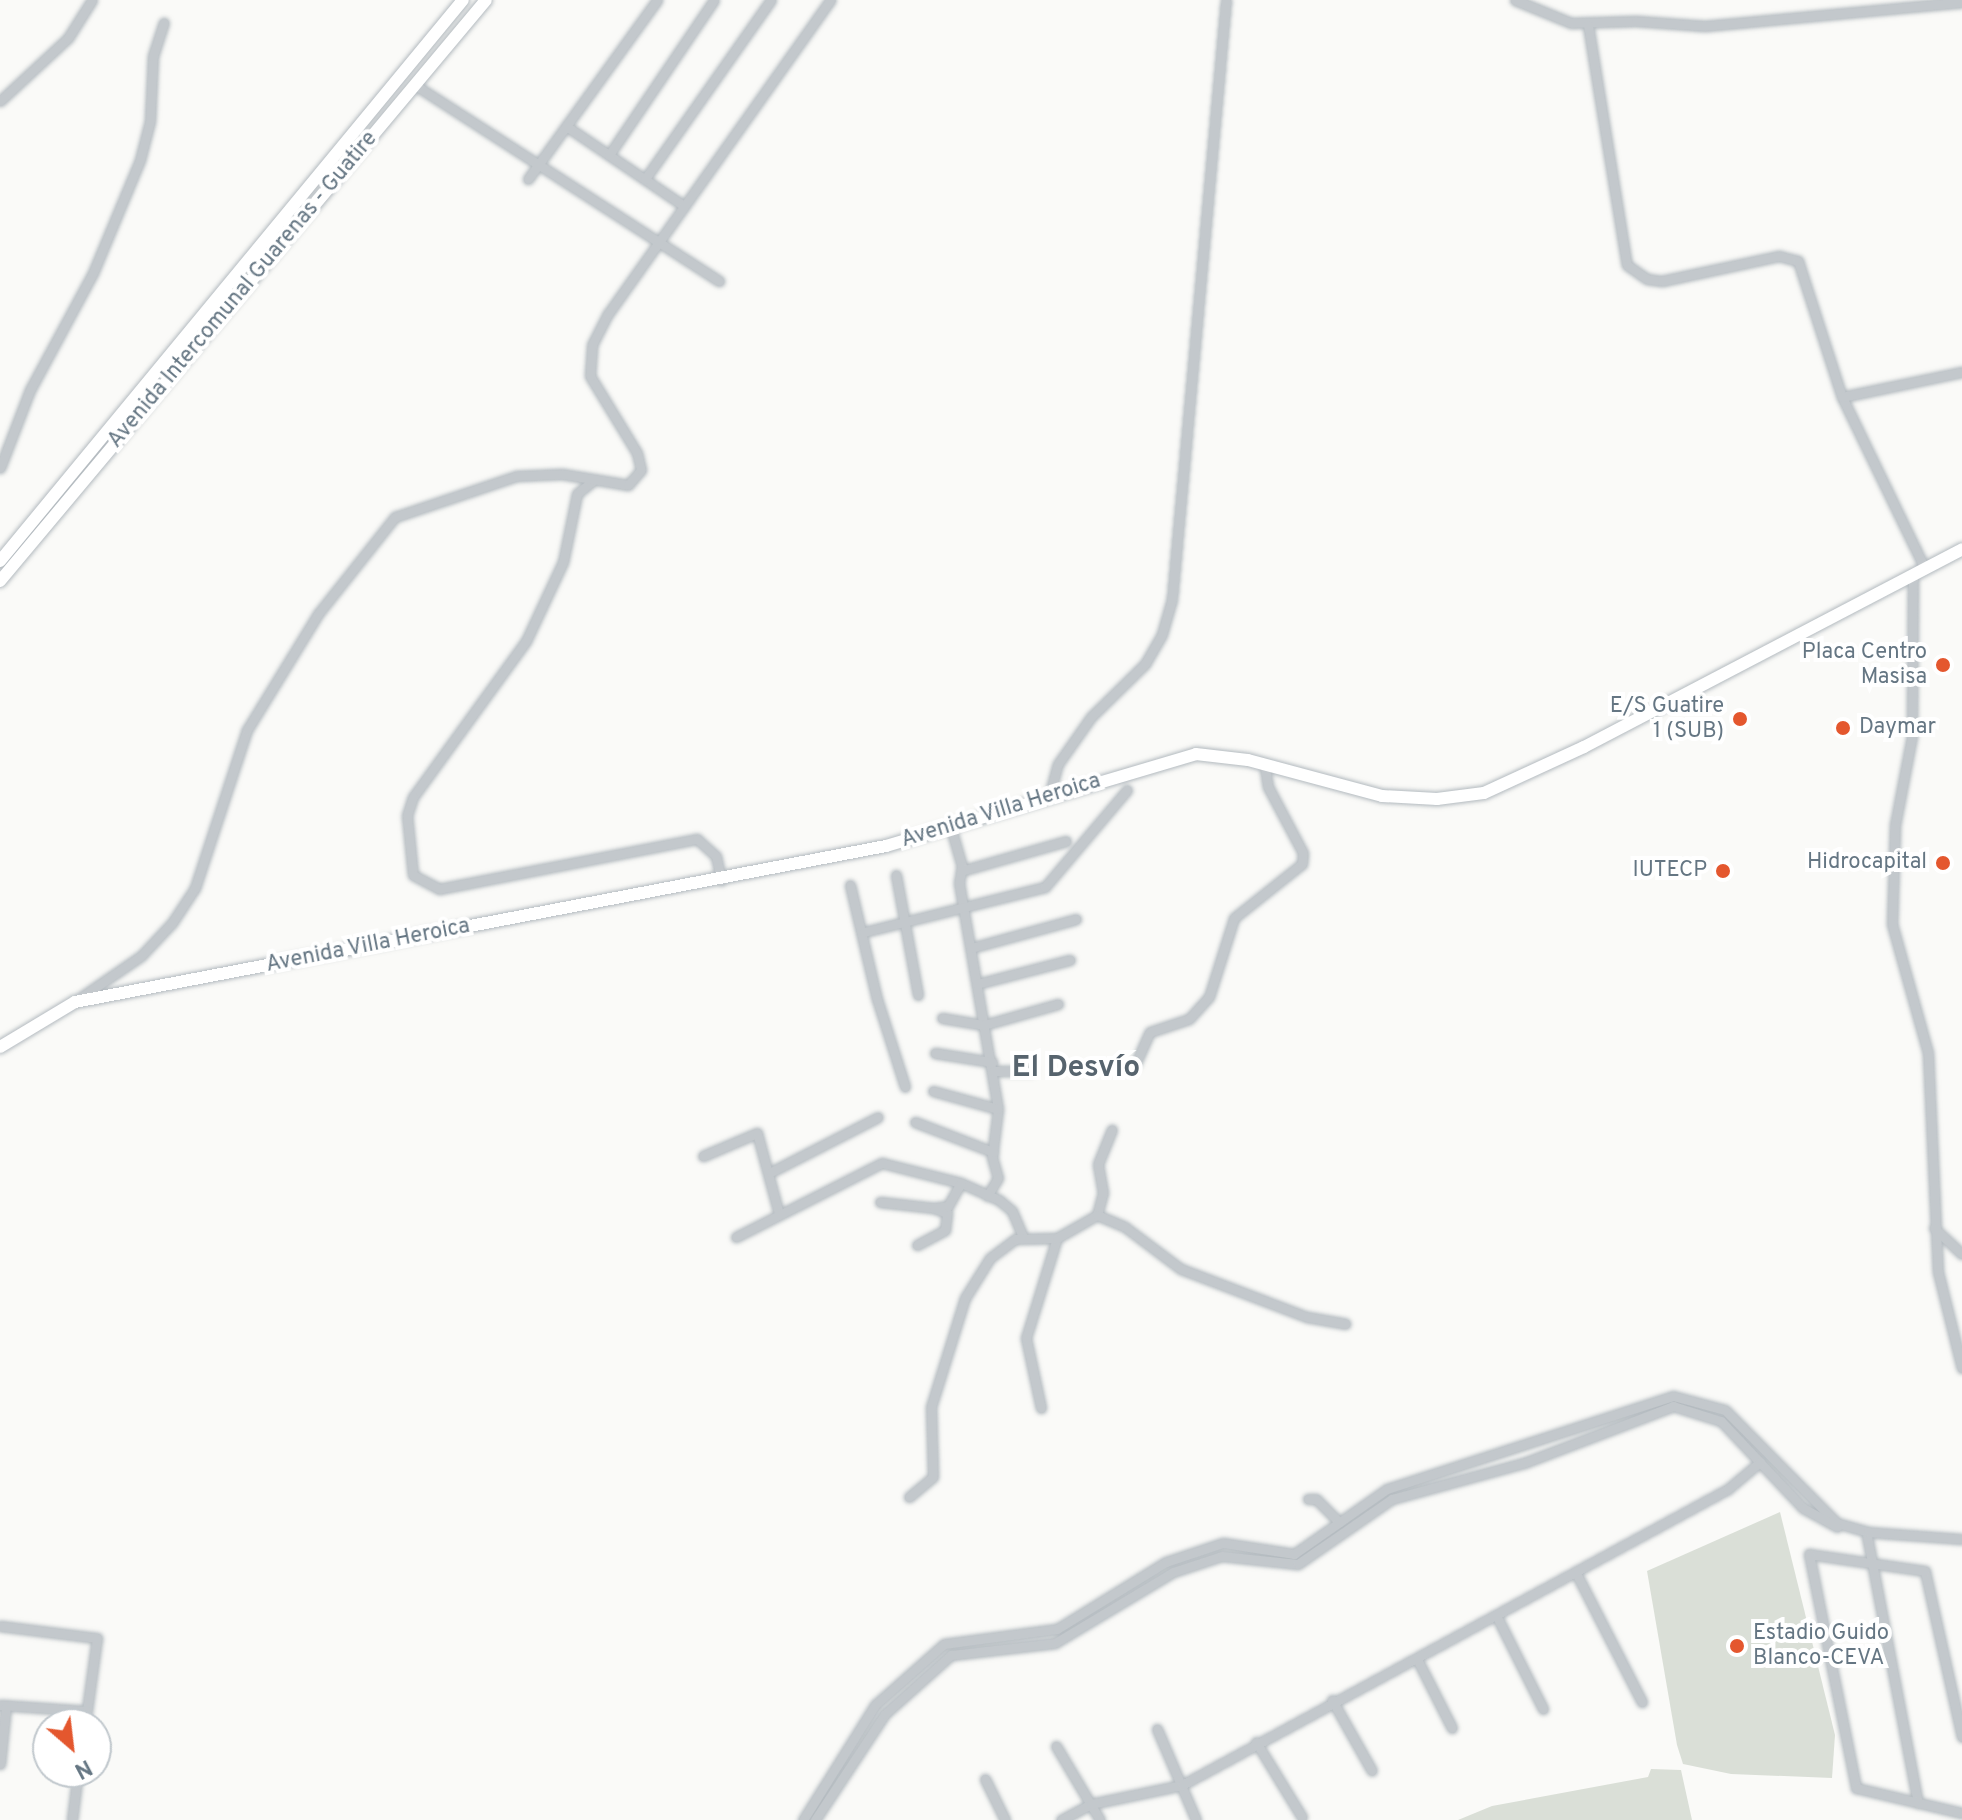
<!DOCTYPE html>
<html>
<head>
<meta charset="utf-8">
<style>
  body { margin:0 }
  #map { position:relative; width:1962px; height:1820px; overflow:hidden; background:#fafaf8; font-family:Overpass,sans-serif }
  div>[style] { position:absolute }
  .green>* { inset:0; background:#dadfd7 }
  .roads { filter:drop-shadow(0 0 2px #b3babf) drop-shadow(0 0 2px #b3babf) }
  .minor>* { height:9px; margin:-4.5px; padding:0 4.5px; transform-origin:4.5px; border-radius:4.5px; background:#c3c8cc }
  .secondary>* { height:12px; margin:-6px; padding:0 6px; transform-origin:6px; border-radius:6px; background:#fff }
  .dots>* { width:22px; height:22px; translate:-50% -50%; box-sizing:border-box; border:4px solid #fff; border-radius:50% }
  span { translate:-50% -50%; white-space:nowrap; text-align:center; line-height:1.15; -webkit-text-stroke:8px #fff; paint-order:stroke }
  .street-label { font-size:22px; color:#657683 }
  .poi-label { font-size:22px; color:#657683 }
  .right { translate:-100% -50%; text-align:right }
  .left { translate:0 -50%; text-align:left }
  .district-label { font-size:30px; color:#57646e; font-weight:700 }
  .north { position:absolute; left:32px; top:1708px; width:80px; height:80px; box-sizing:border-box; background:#fff; border:2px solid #c1c8cd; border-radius:50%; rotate:152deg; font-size:22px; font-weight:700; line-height:32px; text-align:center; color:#657683 }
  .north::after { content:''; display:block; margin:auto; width:28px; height:36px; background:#e4572e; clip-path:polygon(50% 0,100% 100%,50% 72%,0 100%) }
</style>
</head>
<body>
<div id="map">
  <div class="green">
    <i style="clip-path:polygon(1780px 1512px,1835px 1735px,1832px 1778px,1731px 1774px,1683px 1764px,1677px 1745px,1647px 1571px)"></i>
    <i style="clip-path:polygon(1651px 1769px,1681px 1770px,1692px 1820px,1458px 1820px,1492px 1806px,1648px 1777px)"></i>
  </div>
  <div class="roads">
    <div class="minor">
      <i style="left:1515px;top:0;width:61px;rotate:22.3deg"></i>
      <i style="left:1571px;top:23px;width:65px;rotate:-1.8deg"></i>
      <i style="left:1636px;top:21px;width:69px;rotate:4.1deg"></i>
      <i style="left:1705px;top:26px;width:258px;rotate:-5.3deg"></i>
      <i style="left:1588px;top:25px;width:243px;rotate:80.8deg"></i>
      <i style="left:1627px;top:265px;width:24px;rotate:35deg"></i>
      <i style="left:1647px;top:279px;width:15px;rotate:8deg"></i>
      <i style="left:1662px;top:281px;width:120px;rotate:-12.1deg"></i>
      <i style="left:1779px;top:256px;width:20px;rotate:15deg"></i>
      <i style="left:1798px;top:261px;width:143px;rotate:72.1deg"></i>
      <i style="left:1842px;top:397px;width:191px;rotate:64.2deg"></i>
      <i style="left:415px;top:85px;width:362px;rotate:32.8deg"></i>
      <i style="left:0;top:101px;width:93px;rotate:-42.8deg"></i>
      <i style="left:68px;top:38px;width:45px;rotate:-57.7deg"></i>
      <i style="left:566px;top:126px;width:143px;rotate:34.1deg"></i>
      <i style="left:609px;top:155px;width:187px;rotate:-55.9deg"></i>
      <i style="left:528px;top:179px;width:221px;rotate:-54.2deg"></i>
      <i style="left:645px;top:179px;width:219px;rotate:-54.9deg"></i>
      <i style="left:1842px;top:397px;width:123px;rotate:-11.8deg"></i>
      <i style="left:0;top:468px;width:84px;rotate:-69deg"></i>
      <i style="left:30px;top:390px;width:133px;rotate:-61.7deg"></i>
      <i style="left:93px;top:273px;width:122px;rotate:-67.4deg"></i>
      <i style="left:140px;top:160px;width:40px;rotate:-75.6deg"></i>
      <i style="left:150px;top:121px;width:65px;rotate:-87.4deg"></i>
      <i style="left:153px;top:56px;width:35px;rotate:-72deg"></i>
      <i style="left:594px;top:480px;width:22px;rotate:141deg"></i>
      <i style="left:577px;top:494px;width:69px;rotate:101.6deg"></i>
      <i style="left:563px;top:562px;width:87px;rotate:115.1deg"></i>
      <i style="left:526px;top:641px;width:193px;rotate:125.9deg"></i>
      <i style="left:413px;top:797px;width:19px;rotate:108deg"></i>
      <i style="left:407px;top:815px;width:60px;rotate:84.3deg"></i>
      <i style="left:413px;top:875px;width:30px;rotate:28deg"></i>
      <i style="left:439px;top:889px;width:263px;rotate:-11deg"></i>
      <i style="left:697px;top:839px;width:25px;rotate:42deg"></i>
      <i style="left:716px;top:856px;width:25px;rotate:78deg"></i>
      <i style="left:1913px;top:576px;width:160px;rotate:90.4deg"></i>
      <i style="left:1912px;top:736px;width:91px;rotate:100.8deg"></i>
      <i style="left:1895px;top:825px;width:99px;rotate:91.7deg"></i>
      <i style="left:1892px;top:924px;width:134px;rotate:74.4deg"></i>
      <i style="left:1928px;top:1053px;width:219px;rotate:87.4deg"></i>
      <i style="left:1938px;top:1272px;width:99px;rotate:76deg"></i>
      <i style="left:1049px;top:797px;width:34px;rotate:-75deg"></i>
      <i style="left:1058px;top:764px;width:57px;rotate:-54.9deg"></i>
      <i style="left:1091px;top:717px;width:76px;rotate:-44.5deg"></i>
      <i style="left:1145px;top:664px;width:34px;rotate:-60deg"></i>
      <i style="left:1162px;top:634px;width:36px;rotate:-74deg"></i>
      <i style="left:1172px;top:599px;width:601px;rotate:-84.85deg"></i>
      <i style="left:951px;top:828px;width:40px;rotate:74deg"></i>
      <i style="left:962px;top:866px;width:17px;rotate:100deg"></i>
      <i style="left:959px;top:883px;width:229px;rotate:80.2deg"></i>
      <i style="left:998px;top:1109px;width:48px;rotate:97.1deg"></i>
      <i style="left:992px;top:1157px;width:22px;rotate:74deg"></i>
      <i style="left:998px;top:1178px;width:21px;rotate:121deg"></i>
      <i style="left:961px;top:871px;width:109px;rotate:-15.9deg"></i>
      <i style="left:896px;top:875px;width:122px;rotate:79.6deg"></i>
      <i style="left:850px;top:885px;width:117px;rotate:76.7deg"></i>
      <i style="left:877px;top:999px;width:92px;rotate:72.3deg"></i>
      <i style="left:864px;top:932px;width:187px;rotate:-14deg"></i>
      <i style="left:1045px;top:887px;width:127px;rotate:-49.8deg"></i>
      <i style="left:971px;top:948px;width:109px;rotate:-15.4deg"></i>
      <i style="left:977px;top:984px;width:96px;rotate:-14.5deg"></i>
      <i style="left:77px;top:1000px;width:78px;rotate:-34.5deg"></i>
      <i style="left:141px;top:956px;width:45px;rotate:-46.8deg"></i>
      <i style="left:172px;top:923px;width:42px;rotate:-56.7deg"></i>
      <i style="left:195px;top:888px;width:166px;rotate:-71.8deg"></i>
      <i style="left:247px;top:730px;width:136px;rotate:-58.5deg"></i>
      <i style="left:318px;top:614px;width:124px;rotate:-51.6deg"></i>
      <i style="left:395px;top:517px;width:129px;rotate:-18.6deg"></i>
      <i style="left:517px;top:476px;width:45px;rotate:-2.5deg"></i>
      <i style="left:562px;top:474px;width:67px;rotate:9.5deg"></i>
      <i style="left:628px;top:485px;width:20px;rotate:-49deg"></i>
      <i style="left:641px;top:470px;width:17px;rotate:-103deg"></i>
      <i style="left:637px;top:453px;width:90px;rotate:-121.4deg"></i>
      <i style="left:590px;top:376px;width:31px;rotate:-86deg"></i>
      <i style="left:592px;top:345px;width:35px;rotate:-63deg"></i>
      <i style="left:608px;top:314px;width:385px;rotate:-54.7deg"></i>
      <i style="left:942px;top:1018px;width:43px;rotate:9.5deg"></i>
      <i style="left:984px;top:1025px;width:77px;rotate:-15.8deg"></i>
      <i style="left:935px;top:1053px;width:58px;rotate:9deg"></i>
      <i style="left:1135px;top:1065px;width:36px;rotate:-66deg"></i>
      <i style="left:1150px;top:1032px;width:41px;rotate:-18.4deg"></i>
      <i style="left:1189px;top:1019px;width:30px;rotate:-48deg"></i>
      <i style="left:1209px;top:997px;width:83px;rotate:-72.4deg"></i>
      <i style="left:1234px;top:918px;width:87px;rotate:-38.5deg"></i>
      <i style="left:1302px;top:864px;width:11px;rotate:-85deg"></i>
      <i style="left:1303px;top:853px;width:75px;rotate:-117.9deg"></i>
      <i style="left:1268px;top:787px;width:19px;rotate:-99deg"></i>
      <i style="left:994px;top:1071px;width:37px"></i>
      <i style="left:933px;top:1091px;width:67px;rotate:15.5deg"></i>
      <i style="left:915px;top:1122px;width:84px;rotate:21deg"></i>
      <i style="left:703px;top:1156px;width:59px;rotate:-23.1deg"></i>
      <i style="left:757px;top:1133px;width:84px;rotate:74.8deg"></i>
      <i style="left:771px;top:1172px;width:120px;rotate:-27.2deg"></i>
      <i style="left:880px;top:1202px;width:54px;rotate:6.3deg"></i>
      <i style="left:1097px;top:1215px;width:23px;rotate:-75deg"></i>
      <i style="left:1103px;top:1193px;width:29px;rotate:-100deg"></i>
      <i style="left:1098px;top:1164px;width:37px;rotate:-68deg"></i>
      <i style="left:1934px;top:1228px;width:38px;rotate:43deg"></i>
      <i style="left:736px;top:1237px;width:164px;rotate:-26.9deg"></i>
      <i style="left:882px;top:1163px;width:81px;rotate:14.2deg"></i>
      <i style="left:961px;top:1183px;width:42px;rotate:24.1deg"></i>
      <i style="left:999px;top:1200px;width:17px;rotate:40deg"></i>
      <i style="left:1012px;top:1211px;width:28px;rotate:67deg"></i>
      <i style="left:917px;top:1245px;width:32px;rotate:-28deg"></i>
      <i style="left:945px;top:1230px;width:17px;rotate:-83deg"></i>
      <i style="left:947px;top:1213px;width:14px;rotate:-159deg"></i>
      <i style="left:934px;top:1208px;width:14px;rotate:-8deg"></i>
      <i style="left:948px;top:1206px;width:26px;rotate:-61deg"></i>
      <i style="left:1041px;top:1408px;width:72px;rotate:-102.1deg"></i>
      <i style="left:1026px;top:1338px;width:105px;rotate:-72.8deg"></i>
      <i style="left:909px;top:1497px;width:31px;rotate:-40deg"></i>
      <i style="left:933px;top:1477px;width:70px;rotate:-91.6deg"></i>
      <i style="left:931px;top:1407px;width:114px;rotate:-72.7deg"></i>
      <i style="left:965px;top:1298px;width:47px;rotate:-58deg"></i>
      <i style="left:990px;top:1258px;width:31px;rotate:-37deg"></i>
      <i style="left:1015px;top:1239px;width:42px;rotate:-1.4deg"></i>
      <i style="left:1057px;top:1238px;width:46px;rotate:-29.9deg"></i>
      <i style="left:1097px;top:1215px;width:30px;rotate:23deg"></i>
      <i style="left:1125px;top:1227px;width:70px;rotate:36.9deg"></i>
      <i style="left:1181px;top:1269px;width:135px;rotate:20.9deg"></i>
      <i style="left:1307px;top:1317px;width:39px;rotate:10deg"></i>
      <i style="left:1308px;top:1499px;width:8px"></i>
      <i style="left:1316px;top:1499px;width:33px;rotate:45deg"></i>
      <i style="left:1867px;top:1536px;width:272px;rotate:79.2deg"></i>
      <i style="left:1576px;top:1573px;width:145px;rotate:62.9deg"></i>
      <i style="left:1497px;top:1617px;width:103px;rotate:63.4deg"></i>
      <i style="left:0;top:1626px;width:98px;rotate:7.1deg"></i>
      <i style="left:97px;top:1638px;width:87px;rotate:97.9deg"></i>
      <i style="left:1418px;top:1661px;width:75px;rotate:63.1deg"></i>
      <i style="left:1332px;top:1700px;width:81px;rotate:60.6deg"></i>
      <i style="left:0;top:1705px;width:87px;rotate:3.9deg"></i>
      <i style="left:1157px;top:1729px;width:99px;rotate:66.8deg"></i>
      <i style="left:1962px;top:1737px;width:170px;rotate:-102.6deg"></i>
      <i style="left:1925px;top:1571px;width:117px;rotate:-171.7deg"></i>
      <i style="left:1809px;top:1554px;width:239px;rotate:78.6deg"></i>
      <i style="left:1856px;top:1788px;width:109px;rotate:13.3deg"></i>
      <i style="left:1256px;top:1742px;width:88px;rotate:58.5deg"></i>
      <i style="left:1056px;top:1746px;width:86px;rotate:59.3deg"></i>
      <i style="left:0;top:1764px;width:58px;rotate:-84.1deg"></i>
      <i style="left:985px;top:1779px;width:46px;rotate:64deg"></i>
      <i style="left:72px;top:1820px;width:48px;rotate:-82.9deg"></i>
      <i style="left:803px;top:1820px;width:136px;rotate:-57.9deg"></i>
      <i style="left:875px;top:1705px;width:92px;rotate:-41.5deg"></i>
      <i style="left:944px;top:1644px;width:114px;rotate:-7.6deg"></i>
      <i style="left:1057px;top:1629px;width:128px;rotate:-31.6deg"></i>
      <i style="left:1166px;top:1562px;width:60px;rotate:-18.4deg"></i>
      <i style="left:1223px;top:1543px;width:72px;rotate:8.8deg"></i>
      <i style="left:1294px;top:1554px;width:113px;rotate:-35deg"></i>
      <i style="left:1387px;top:1489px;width:301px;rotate:-18deg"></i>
      <i style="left:1673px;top:1396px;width:54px;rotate:15.1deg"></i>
      <i style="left:1725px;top:1410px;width:159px;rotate:45.3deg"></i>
      <i style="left:1837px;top:1523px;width:32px;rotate:16deg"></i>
      <i style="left:1868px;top:1532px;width:94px;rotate:4.3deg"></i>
      <i style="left:815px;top:1820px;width:127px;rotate:-56.6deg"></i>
      <i style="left:885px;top:1714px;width:89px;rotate:-41.8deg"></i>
      <i style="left:951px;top:1655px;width:105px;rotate:-6.6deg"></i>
      <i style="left:1055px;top:1643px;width:138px;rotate:-31deg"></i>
      <i style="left:1173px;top:1572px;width:52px;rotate:-18.1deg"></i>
      <i style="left:1222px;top:1556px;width:76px;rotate:6deg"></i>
      <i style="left:1298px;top:1564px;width:114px;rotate:-34.7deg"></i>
      <i style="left:1392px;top:1499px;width:137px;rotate:-15.3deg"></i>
      <i style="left:1524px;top:1463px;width:160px;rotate:-20.9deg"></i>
      <i style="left:1673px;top:1406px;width:50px;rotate:17.4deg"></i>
      <i style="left:1721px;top:1421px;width:120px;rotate:46.7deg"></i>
      <i style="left:1803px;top:1508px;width:39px;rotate:29deg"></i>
      <i style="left:1061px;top:1820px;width:34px;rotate:-28deg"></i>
      <i style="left:1091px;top:1804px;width:93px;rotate:-11.8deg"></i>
      <i style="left:1182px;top:1785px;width:621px;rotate:-28.46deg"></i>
      <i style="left:1728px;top:1489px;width:42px;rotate:-40.2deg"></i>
    </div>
    <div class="secondary">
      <i style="left:0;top:561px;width:727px;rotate:-50.47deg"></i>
      <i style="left:0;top:581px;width:757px;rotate:-50.09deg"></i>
      <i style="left:0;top:1047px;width:87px;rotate:-31deg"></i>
      <i style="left:75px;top:1002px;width:826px;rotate:-10.89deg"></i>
      <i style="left:886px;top:846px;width:323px;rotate:-16.5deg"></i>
      <i style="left:1196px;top:754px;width:52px;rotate:6.6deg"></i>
      <i style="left:1248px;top:760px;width:139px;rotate:15deg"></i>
      <i style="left:1382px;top:796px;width:55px;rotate:3.1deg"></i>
      <i style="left:1437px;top:799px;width:47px;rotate:-7.3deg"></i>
      <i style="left:1484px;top:793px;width:110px;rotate:-24.7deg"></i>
      <i style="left:1584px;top:747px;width:427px;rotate:-27.6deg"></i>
    </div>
  </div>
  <div class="dots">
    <i style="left:1943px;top:665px;background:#e4572e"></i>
    <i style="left:1740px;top:719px;background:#e4572e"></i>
    <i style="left:1843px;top:728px;background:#e4572e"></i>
    <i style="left:1943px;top:863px;background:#e4572e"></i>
    <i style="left:1723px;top:871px;background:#e4572e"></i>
    <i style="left:1737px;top:1646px;background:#e4572e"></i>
  </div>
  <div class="street-label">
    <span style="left:243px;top:290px;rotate:-50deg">Avenida Intercomunal Guarenas - Guatire</span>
    <span style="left:1001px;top:811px;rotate:-17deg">Avenida Villa Heroica</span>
    <span style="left:368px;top:946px;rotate:-11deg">Avenida Villa Heroica</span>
  </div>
  <div class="poi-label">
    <span class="right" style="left:1927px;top:665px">Placa Centro<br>Masisa</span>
    <span class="right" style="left:1724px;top:719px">E/S Guatire<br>1 (SUB)</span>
    <span class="left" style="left:1859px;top:728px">Daymar</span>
    <span class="right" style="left:1927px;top:863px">Hidrocapital</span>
    <span class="right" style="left:1707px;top:871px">IUTECP</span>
    <span class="left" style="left:1753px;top:1646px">Estadio Guido<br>Blanco-CEVA</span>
  </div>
  <div class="district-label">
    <span style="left:1076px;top:1069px">El Desvío</span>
  </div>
  <div class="north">N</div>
</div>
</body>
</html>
